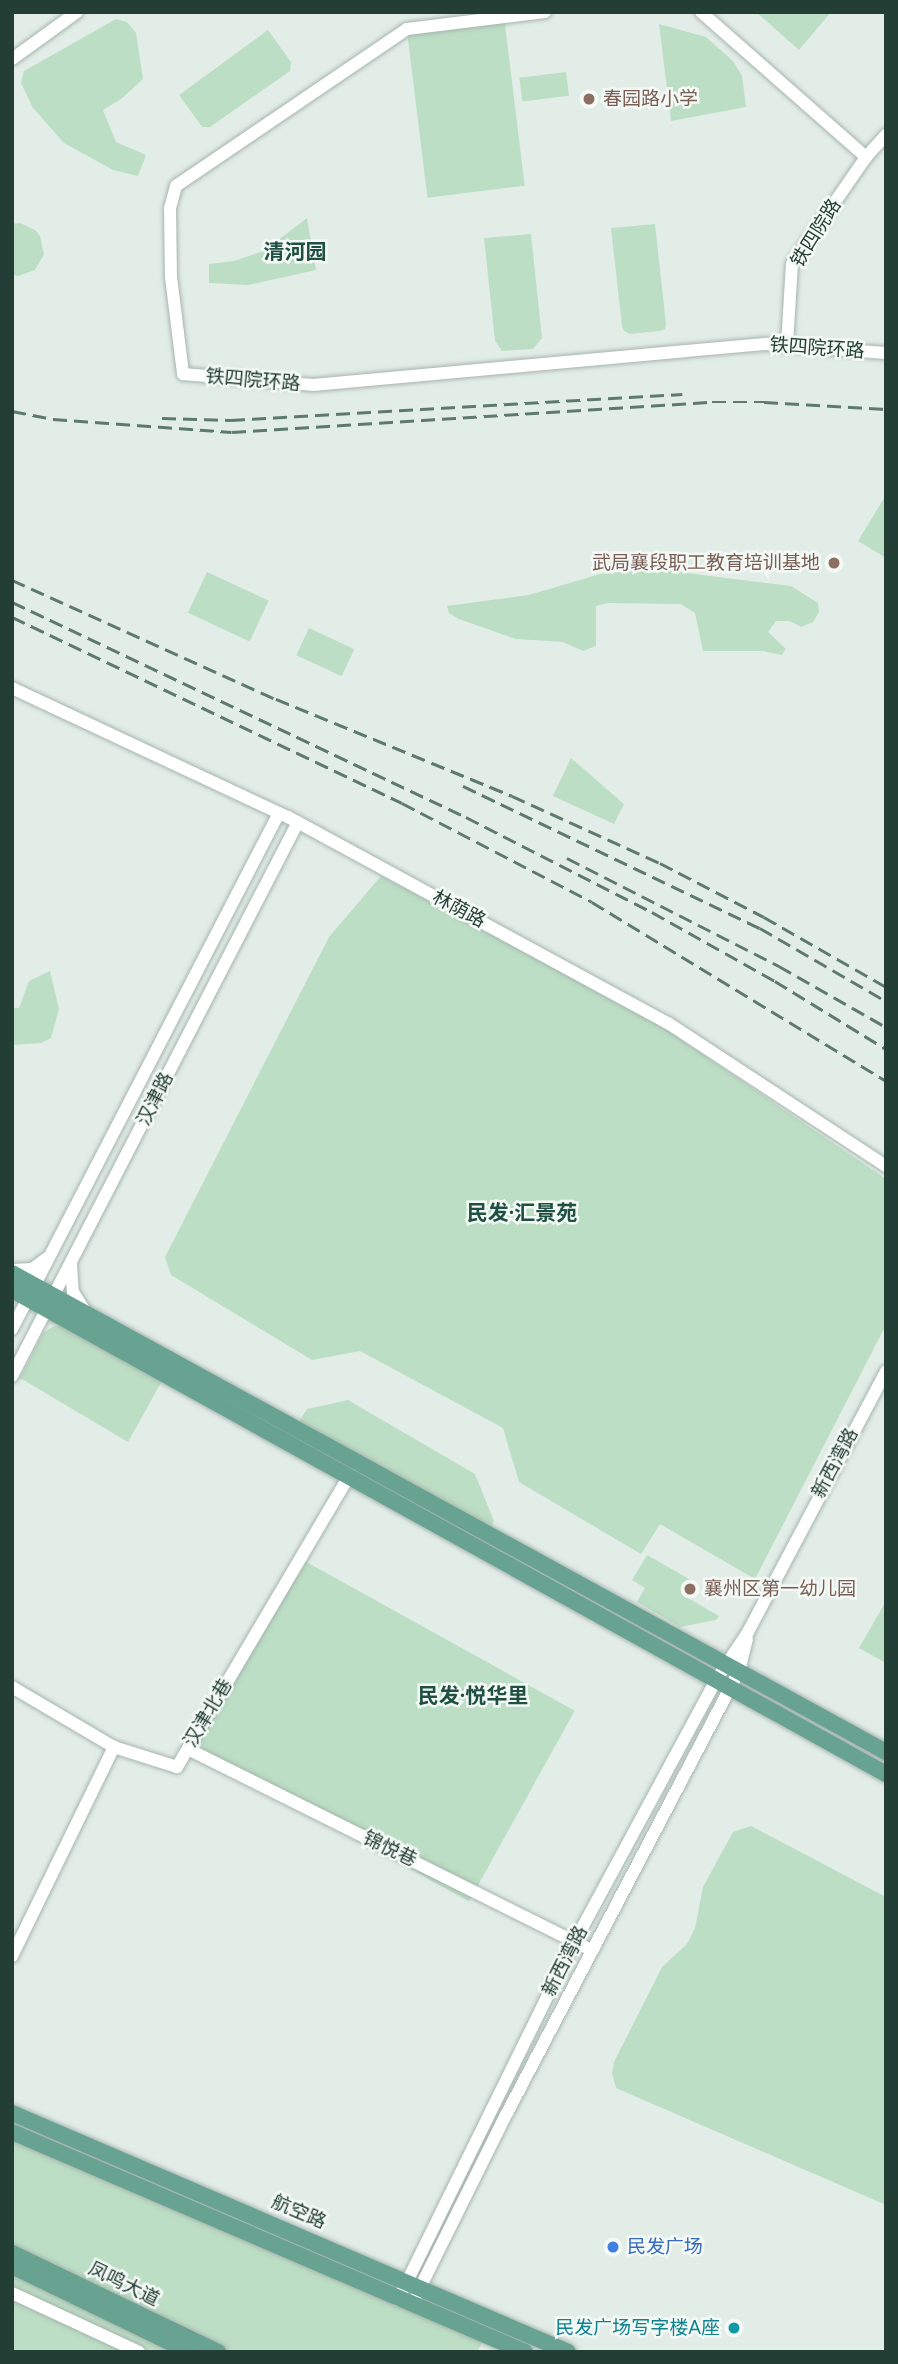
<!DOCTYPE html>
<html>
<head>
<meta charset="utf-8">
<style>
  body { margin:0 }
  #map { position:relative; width:898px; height:2364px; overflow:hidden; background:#e3ede8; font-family:Figtree,"Noto Sans SC",sans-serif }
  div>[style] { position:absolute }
  .green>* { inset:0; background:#bcdec4; transform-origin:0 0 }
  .roads { filter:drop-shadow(0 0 2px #a6b5af) drop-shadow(0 0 2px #a6b5af) }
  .minor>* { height:12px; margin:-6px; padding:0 6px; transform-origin:6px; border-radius:6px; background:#fff }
  .major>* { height:16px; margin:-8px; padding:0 8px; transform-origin:8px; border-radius:8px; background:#68a290 }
  .rail>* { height:2.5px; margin-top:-1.25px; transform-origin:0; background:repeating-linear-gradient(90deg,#5d7970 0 14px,transparent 0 21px) }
  .dots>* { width:19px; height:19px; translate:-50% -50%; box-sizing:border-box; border:4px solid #f4f9f6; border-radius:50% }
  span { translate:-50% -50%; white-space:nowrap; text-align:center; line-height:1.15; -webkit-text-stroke:5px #f4f9f6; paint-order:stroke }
  .education-label { font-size:19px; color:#785e54 }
  .left { translate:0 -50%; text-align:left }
  .right { translate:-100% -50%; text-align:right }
  .street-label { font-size:19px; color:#233e35 }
  .shop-label { font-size:19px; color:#366cbe }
  .culture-label { font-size:19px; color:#0d838f }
  .neighbourhood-label { font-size:21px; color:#1f5042; font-weight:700 }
  .frame { position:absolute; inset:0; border:14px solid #233e35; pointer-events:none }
</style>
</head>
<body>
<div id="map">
  <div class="green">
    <i style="clip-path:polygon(756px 12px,831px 12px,799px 50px)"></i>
    <i style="left:504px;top:17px;width:170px;height:98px;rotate:83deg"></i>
    <i style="clip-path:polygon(116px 19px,127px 22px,136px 33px,143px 79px,121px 99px,103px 110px,116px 142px,146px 155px,138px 176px,113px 170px,64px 143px,33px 108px,21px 83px,24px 71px)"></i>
    <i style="clip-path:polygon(659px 24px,706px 37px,733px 61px,742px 76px,746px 107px,671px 121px)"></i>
    <i style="clip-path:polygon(268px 30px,291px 62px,290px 71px,210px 127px,202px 127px,179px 95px)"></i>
    <i style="left:566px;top:72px;width:24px;height:47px;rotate:83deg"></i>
    <i style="clip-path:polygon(307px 218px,316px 270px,248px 285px,209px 283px,209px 264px,234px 261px,264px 251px)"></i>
    <i style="clip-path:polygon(20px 223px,35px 230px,40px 236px,44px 254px,35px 270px,18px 276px,12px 275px,12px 224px)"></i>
    <i style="clip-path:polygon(655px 224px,666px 324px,665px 329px,659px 331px,630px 334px,624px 331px,622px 326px,611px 228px)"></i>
    <i style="clip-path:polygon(531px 234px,542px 338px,533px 349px,502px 351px,495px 341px,484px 238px)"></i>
    <i style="clip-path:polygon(886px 495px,886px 558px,858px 541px)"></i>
    <i style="clip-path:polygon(654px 569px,791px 586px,818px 603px,819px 612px,813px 622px,801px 627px,790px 621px,776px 621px,768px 632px,786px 649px,782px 655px,763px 651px,703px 651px,695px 613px,681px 604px,608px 603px,596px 606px,596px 646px,583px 651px,563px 642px,516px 639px,459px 619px,449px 613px,447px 606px,529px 595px,600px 574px)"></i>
    <i style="left:207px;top:572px;width:68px;height:45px;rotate:25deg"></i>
    <i style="left:309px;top:628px;width:50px;height:30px;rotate:25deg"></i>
    <i style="clip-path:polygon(571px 758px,624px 804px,614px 824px,553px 796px)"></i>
    <i style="clip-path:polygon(381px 876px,652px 1020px,886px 1179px,886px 1325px,755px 1579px,660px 1524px,641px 1554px,519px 1482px,503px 1428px,360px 1351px,312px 1360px,171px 1275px,165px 1257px,329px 937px)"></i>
    <i style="clip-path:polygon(50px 971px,59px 1009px,51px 1038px,41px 1043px,12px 1045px,12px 1008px,19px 1008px,29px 981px)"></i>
    <i style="clip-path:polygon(54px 1326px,70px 1326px,163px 1379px,128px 1442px,20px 1378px,43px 1333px)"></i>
    <i style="clip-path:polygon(348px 1400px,475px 1474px,494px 1521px,488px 1534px,295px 1428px,307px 1409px)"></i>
    <i style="clip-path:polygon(647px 1555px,691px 1580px,683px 1595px,719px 1616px,716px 1620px,680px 1627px,637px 1602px,645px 1588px,632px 1580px)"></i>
    <i style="left:301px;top:1559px;width:313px;height:218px;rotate:29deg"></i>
    <i style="clip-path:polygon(886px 1601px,886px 1663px,859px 1648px)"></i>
    <i style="clip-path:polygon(751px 1826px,886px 1897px,886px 2205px,616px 2088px,612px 2073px,614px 2062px,662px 1967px,687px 1944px,695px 1928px,703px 1887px,733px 1832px)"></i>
    <i style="clip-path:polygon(12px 2130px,486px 2336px,477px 2352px,218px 2352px,12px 2253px)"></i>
    <i style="clip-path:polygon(12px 2274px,199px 2352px,12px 2352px)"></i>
  </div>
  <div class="roads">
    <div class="minor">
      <i style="left:545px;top:12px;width:139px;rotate:173deg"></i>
      <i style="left:407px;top:29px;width:279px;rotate:145.8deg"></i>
      <i style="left:176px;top:186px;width:23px;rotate:105deg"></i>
      <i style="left:170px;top:208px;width:69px;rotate:89.2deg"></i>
      <i style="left:171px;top:277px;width:98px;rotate:82.9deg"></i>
      <i style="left:183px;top:374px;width:130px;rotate:4.8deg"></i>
      <i style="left:313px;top:385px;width:456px;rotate:-5.2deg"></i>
      <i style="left:767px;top:344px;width:119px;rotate:4.3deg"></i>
      <i style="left:701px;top:12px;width:220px;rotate:41.3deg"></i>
      <i style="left:12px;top:59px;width:80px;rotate:-35.9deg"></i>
      <i style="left:787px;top:345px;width:81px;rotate:-86.5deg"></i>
      <i style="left:792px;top:264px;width:130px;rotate:-55.3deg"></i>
      <i style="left:866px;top:157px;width:30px;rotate:-48deg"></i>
      <i style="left:12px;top:688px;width:305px;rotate:25.1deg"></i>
      <i style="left:288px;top:817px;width:432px;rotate:28.5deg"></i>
      <i style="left:668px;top:1023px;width:261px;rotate:33.3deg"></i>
      <i style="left:71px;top:1265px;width:27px;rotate:86deg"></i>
      <i style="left:73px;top:1292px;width:25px;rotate:58deg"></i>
      <i style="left:12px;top:1270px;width:20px;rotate:-3deg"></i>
      <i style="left:32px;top:1269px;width:19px;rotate:-36deg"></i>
      <i style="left:12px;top:1329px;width:581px;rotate:-62.64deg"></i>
      <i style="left:12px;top:1376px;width:623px;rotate:-62.7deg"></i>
      <i style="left:12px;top:1687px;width:118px;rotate:30.5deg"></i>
      <i style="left:188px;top:1749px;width:451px;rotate:26.5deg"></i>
      <i style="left:12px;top:1956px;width:233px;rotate:-64deg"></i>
      <i style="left:114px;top:1747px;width:66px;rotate:17.6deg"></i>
      <i style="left:177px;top:1767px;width:338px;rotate:-59.4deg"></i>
      <i style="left:12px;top:2293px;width:140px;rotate:24.9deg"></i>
      <i style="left:417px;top:2294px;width:200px;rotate:-63.6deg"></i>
      <i style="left:506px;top:2115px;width:501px;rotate:-62.31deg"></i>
      <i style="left:739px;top:1671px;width:33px;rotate:-76deg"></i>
      <i style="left:398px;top:2300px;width:400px;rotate:-63.8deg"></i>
      <i style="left:575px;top:1941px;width:297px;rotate:-61.6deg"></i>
      <i style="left:716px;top:1680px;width:58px;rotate:-56.3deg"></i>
      <i style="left:748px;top:1632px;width:295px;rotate:-62.1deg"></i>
    </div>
    <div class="major">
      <i style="left:12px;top:1273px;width:997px;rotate:28.73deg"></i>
      <i style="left:12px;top:1290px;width:999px;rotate:28.98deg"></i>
      <i style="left:12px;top:2113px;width:605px;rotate:23.26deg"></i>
      <i style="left:12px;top:2132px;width:558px;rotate:23.21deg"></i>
      <i style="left:12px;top:2253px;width:229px;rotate:25.7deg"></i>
      <i style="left:12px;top:2266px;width:198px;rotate:25.8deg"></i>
    </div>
  </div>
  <div class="rail">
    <i style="left:12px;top:411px;width:42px;rotate:11deg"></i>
    <i style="left:53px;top:419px;width:179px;rotate:4.2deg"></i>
    <i style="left:232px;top:432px;width:481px;rotate:-3.6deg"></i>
    <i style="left:712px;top:402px;width:52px"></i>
    <i style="left:764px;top:402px;width:122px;rotate:3.3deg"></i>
    <i style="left:162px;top:418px;width:69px;rotate:1.7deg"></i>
    <i style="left:231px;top:420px;width:452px;rotate:-3.3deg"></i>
    <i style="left:12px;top:580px;width:290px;rotate:24.3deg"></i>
    <i style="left:276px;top:699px;width:255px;rotate:22.3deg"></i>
    <i style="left:512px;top:796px;width:162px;rotate:24.4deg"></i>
    <i style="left:660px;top:863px;width:117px;rotate:27.4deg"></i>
    <i style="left:764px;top:917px;width:141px;rotate:29.8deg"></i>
    <i style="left:12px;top:602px;width:502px;rotate:25.34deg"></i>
    <i style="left:466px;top:817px;width:209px;rotate:27.1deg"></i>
    <i style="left:652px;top:912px;width:141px;rotate:29.3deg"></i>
    <i style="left:775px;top:981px;width:130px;rotate:31.5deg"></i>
    <i style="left:12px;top:617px;width:432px;rotate:25.5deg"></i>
    <i style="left:402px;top:803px;width:214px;rotate:27.5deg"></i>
    <i style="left:592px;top:902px;width:344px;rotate:31.3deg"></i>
    <i style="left:463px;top:786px;width:329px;rotate:25.6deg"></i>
    <i style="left:760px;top:928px;width:146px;rotate:30.1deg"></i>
    <i style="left:567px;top:858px;width:238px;rotate:27deg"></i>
    <i style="left:779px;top:966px;width:123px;rotate:29.7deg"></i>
  </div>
  <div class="dots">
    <i style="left:589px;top:99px;background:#8d6e63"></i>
    <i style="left:834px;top:563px;background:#8d6e63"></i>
    <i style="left:690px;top:1589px;background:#8d6e63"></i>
    <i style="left:613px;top:2247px;background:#3f7fe0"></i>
    <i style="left:734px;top:2328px;background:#0f9aa8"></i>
  </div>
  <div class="education-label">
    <span class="left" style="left:603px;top:99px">春园路小学</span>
    <span class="right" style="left:820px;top:563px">武局襄段职工教育培训基地</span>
    <span class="left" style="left:704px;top:1589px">襄州区第一幼儿园</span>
  </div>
  <div class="street-label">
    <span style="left:816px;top:233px;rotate:-58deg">铁四院路</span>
    <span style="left:817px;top:348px;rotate:4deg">铁四院环路</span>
    <span style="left:253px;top:380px;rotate:5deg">铁四院环路</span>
    <span style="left:459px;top:909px;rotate:28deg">林荫路</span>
    <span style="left:155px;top:1099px;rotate:-63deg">汉津路</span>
    <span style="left:835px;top:1463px;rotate:-62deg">新西湾路</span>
    <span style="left:208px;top:1713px;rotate:-59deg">汉津北巷</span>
    <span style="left:390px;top:1849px;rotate:26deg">锦悦巷</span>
    <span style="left:565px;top:1961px;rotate:-63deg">新西湾路</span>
    <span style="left:299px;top:2212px;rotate:23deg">航空路</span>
    <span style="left:124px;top:2284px;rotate:26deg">凤鸣大道</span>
  </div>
  <div class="shop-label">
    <span class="left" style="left:627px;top:2247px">民发广场</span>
  </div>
  <div class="culture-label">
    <span class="right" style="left:720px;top:2328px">民发广场写字楼A座</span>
  </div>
  <div class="neighbourhood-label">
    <span style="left:295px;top:252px">清河园</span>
    <span style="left:522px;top:1213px">民发·汇景苑</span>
    <span style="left:473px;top:1696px">民发·悦华里</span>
  </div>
  <div class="frame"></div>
</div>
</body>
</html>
